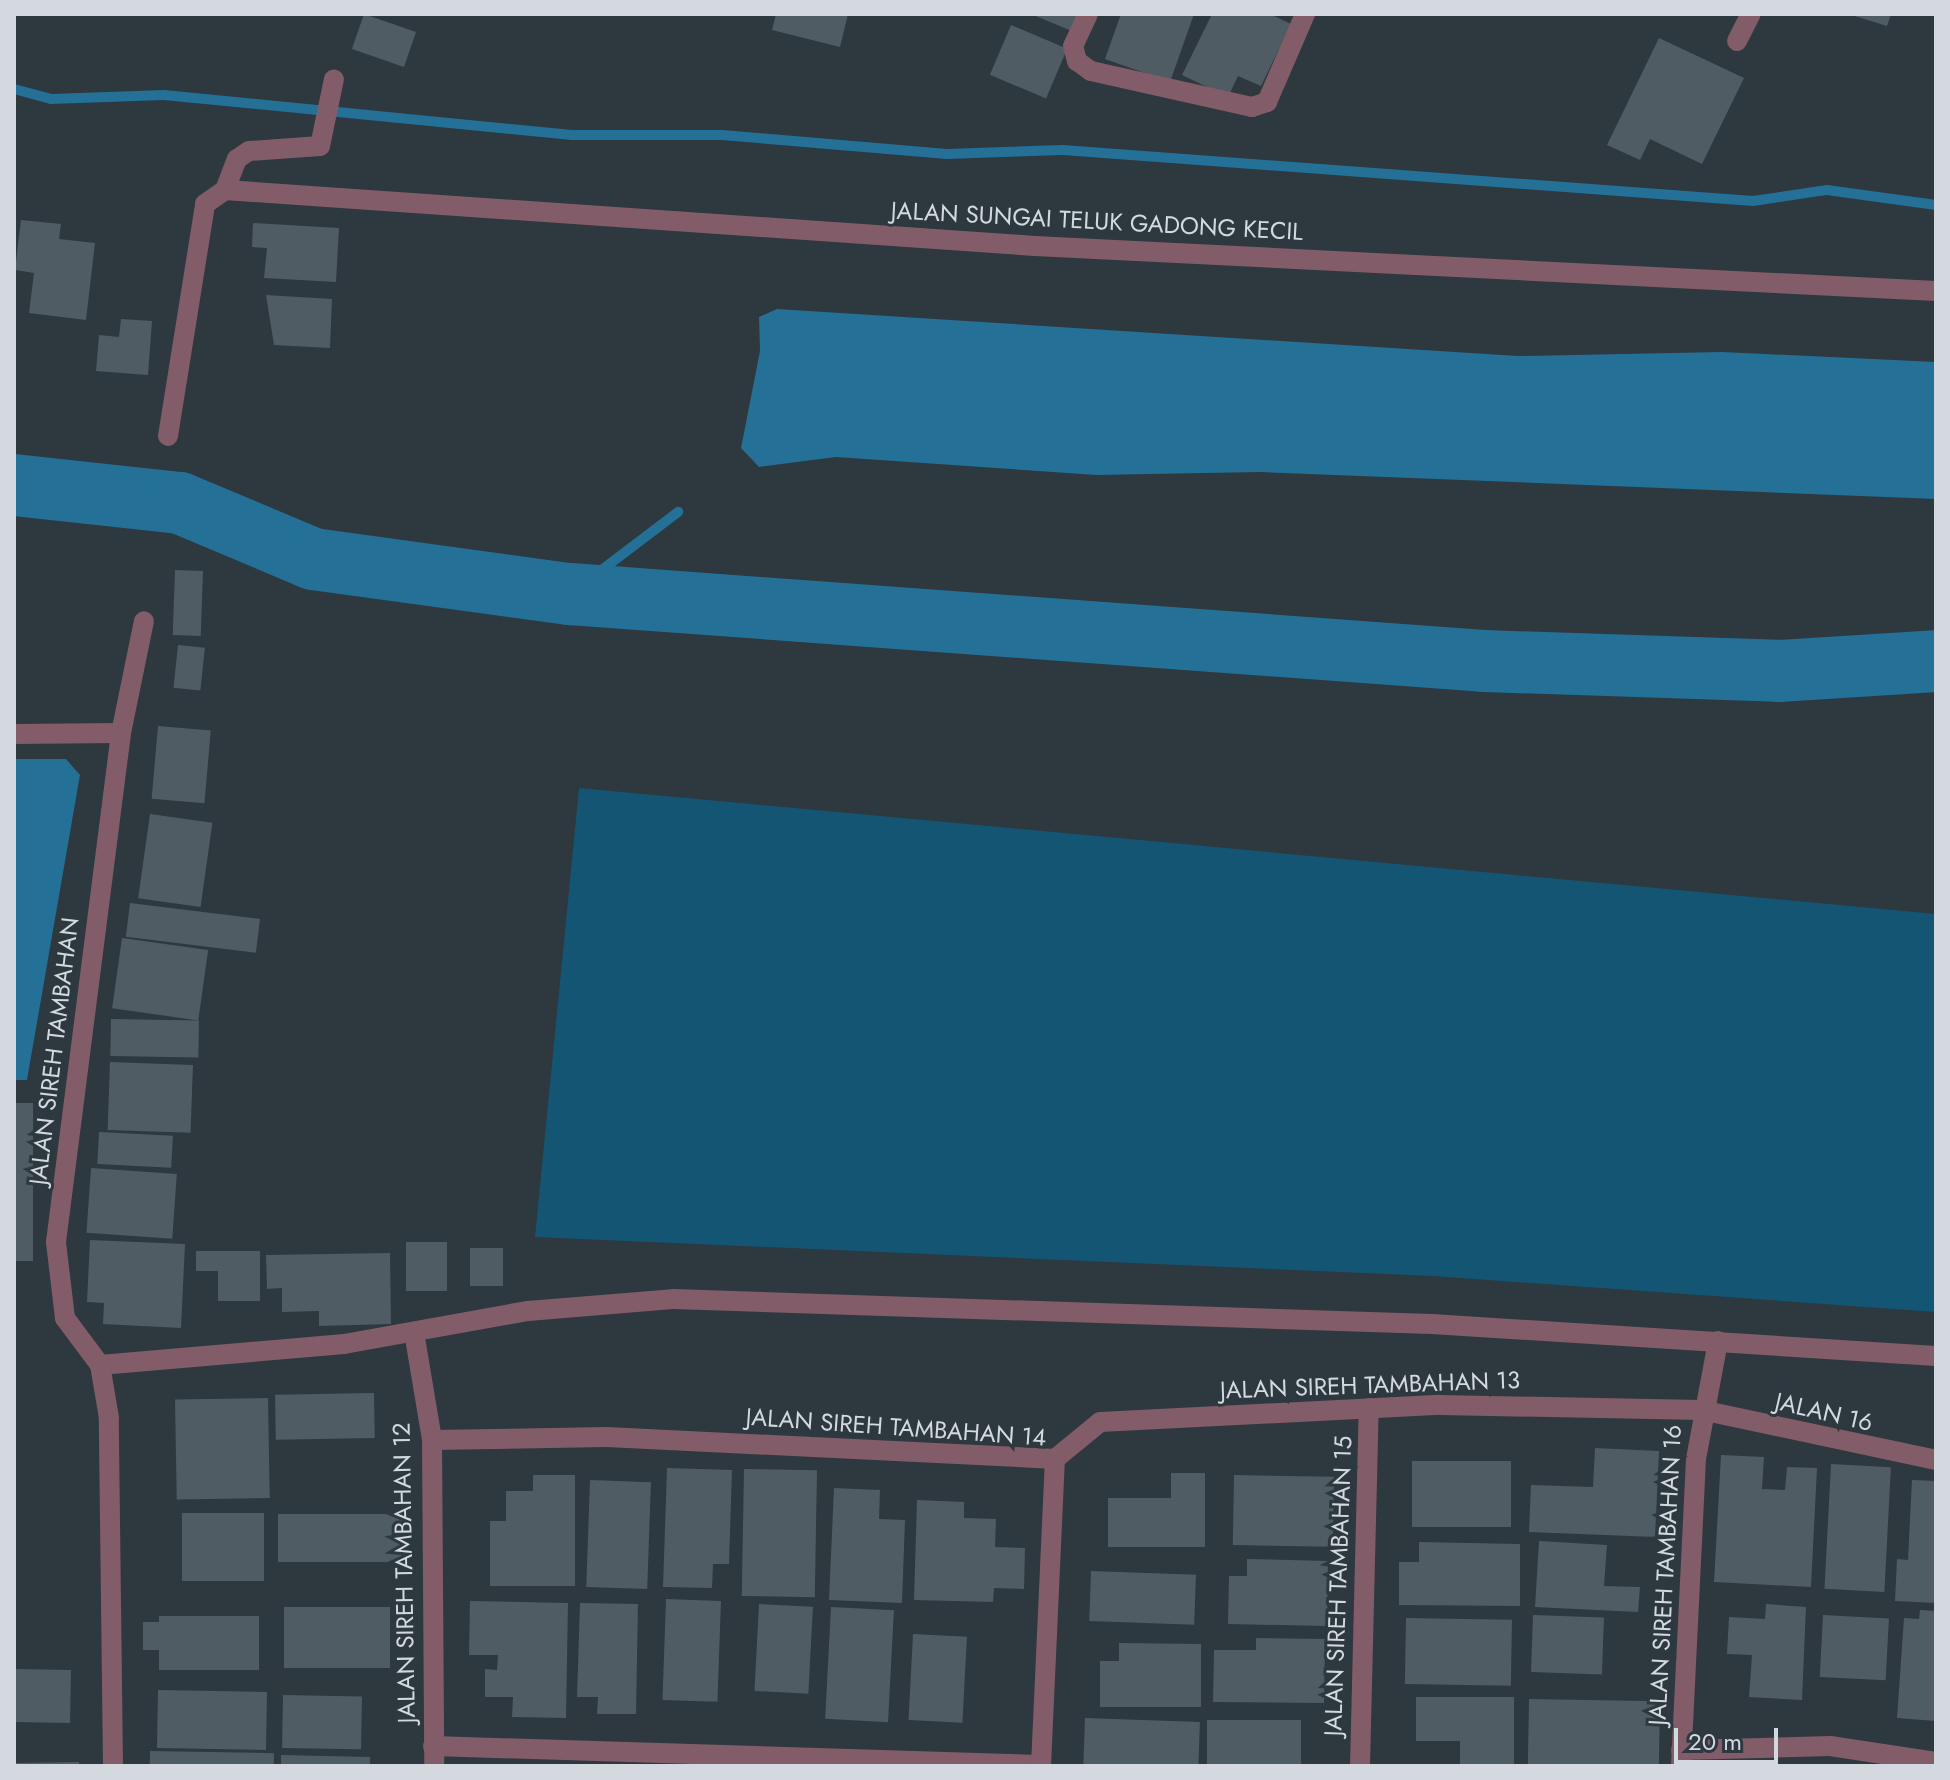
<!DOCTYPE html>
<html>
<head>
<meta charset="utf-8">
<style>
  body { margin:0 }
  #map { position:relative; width:1950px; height:1780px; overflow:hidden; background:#2d383f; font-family:Jost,sans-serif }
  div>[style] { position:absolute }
  .green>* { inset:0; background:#145574 }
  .water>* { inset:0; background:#247096 }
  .stream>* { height:10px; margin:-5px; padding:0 5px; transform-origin:5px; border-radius:5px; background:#247096 }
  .river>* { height:62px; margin:-31px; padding:0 31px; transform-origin:31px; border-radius:31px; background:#247096 }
  .building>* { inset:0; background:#505c63; transform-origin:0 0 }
  .minor>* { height:20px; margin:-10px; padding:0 10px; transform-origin:10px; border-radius:10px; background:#825c68 }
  span { translate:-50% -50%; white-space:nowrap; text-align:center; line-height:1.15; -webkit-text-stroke:6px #2d383f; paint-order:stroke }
  .street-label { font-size:24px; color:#d3d9de }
  .frame { position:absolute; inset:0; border:16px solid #d3d9de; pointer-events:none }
  .scale { position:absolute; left:1674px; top:1728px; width:104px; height:36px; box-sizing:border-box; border:4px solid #d3d9de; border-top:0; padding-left:10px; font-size:24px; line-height:28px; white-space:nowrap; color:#d3d9de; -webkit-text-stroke:6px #2d383f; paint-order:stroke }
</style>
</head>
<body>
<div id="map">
  <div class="green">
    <i style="clip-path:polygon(579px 788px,1936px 914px,1936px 1312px,1433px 1276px,535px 1237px)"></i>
  </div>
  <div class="water">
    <i style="clip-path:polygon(777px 309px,1518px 356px,1722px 352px,1936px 362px,1936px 499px,1260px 472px,1096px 475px,836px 457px,759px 467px,741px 448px,760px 351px,759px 317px)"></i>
    <i style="clip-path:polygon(14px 759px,66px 759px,80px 775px,27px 1080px,14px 1080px)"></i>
  </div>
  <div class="stream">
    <i style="left:14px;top:89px;width:38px;rotate:15deg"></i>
    <i style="left:51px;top:99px;width:113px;rotate:-2deg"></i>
    <i style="left:164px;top:95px;width:410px;rotate:5.6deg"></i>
    <i style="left:572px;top:135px;width:150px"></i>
    <i style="left:722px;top:135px;width:226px;rotate:4.8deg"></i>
    <i style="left:947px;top:154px;width:116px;rotate:-2deg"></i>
    <i style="left:1063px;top:150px;width:692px;rotate:4.23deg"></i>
    <i style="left:1753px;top:201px;width:75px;rotate:-8.5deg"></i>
    <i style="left:1827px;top:190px;width:110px;rotate:7.8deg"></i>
    <i style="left:570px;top:594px;width:136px;rotate:-37.2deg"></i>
  </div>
  <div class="river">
    <i style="left:14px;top:485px;width:167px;rotate:6.2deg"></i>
    <i style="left:180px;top:503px;width:144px;rotate:22.8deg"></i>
    <i style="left:313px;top:559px;width:259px;rotate:7.8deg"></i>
    <i style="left:570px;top:594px;width:916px;rotate:4.19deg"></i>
    <i style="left:1484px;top:661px;width:294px;rotate:1.9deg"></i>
    <i style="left:1778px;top:671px;width:158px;rotate:-3.6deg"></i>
  </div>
  <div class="building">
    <i style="left:364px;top:14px;width:55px;height:37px;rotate:19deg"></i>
    <i style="clip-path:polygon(776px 14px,848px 14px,840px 47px,772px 30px)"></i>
    <i style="clip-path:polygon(1031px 14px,1081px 14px,1074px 32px)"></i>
    <i style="clip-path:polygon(1121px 14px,1194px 14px,1170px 82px,1105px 59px)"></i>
    <i style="clip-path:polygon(1212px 14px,1270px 14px,1291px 24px,1261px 86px,1238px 76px,1228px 97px,1182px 75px)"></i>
    <i style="clip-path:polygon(1848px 14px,1891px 14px,1887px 26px)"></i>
    <i style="left:1011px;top:25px;width:61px;height:54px;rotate:23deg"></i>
    <i style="clip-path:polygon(1659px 38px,1744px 78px,1702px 164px,1650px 139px,1640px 160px,1607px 145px)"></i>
    <i style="clip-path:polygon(21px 220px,61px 224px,59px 239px,95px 243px,86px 320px,29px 313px,34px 273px,15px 270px)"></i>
    <i style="clip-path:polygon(253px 223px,339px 228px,336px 282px,264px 278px,267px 248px,252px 247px)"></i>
    <i style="clip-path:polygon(266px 295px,332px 299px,330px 348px,274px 345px)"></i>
    <i style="clip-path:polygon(121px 319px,152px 321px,148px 375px,96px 371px,99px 335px,119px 337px)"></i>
    <i style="left:175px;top:570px;width:28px;height:65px;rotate:2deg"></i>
    <i style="left:178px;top:645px;width:27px;height:43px;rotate:6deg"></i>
    <i style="left:158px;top:726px;width:53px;height:73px;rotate:5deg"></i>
    <i style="left:150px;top:814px;width:63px;height:85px;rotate:8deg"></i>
    <i style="left:130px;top:903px;width:131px;height:34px;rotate:7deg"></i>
    <i style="left:122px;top:938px;width:87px;height:71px;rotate:8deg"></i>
    <i style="left:111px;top:1019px;width:88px;height:37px;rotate:1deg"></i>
    <i style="left:110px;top:1062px;width:83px;height:68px;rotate:2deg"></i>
    <i style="left:14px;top:1103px;width:19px;height:158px"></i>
    <i style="left:99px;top:1132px;width:74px;height:32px;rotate:3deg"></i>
    <i style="left:91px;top:1168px;width:86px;height:65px;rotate:4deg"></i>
    <i style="clip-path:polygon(90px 1240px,185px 1244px,181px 1328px,103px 1324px,104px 1303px,87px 1302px)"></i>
    <i style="left:406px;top:1242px;width:41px;height:49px"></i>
    <i style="left:470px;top:1248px;width:33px;height:38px"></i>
    <i style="clip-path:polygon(196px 1251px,260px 1251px,260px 1301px,218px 1301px,218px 1271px,196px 1271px)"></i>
    <i style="clip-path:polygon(390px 1253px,391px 1324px,319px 1326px,319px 1311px,282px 1312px,282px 1288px,267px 1289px,266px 1255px)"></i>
    <i style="left:374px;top:1393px;width:45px;height:99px;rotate:89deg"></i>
    <i style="left:268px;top:1398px;width:100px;height:93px;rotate:89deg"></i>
    <i style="clip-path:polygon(1595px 1448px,1659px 1451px,1655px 1537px,1529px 1532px,1531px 1485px,1593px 1487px)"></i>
    <i style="clip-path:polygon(1721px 1455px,1764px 1457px,1762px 1489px,1785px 1490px,1787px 1467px,1817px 1468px,1811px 1587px,1714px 1582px)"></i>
    <i style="left:1412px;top:1461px;width:99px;height:66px"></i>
    <i style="left:1831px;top:1464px;width:60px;height:125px;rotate:3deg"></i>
    <i style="clip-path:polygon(667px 1468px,732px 1470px,729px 1564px,713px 1564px,712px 1588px,663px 1587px)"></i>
    <i style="left:744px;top:1469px;width:73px;height:127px;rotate:1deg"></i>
    <i style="clip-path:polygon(1171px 1473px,1205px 1473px,1205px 1547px,1108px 1547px,1108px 1498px,1171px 1498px)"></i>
    <i style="clip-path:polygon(533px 1475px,575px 1475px,575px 1586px,490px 1586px,490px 1521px,506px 1521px,506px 1491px,533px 1491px)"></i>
    <i style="left:1234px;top:1475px;width:100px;height:70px;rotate:1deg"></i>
    <i style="left:590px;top:1480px;width:61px;height:107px;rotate:2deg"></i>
    <i style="clip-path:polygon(1912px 1480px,1936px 1481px,1936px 1603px,1895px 1601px,1897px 1559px,1908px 1560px)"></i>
    <i style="clip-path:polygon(834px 1488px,880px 1490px,879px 1519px,905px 1520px,902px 1603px,829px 1600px)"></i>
    <i style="clip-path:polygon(917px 1500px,964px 1502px,964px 1518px,996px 1519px,995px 1547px,1025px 1548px,1024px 1589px,994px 1588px,993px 1602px,914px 1600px)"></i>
    <i style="left:182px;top:1513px;width:82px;height:68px"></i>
    <i style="left:278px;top:1514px;width:124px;height:48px"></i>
    <i style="clip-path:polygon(1539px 1541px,1607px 1545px,1604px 1586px,1640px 1587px,1638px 1612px,1535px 1607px)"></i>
    <i style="clip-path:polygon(1419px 1542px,1520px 1544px,1520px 1606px,1399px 1605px,1399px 1562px,1419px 1562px)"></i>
    <i style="clip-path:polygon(1247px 1559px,1328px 1561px,1327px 1626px,1228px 1624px,1229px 1576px,1247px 1576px)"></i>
    <i style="left:1091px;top:1571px;width:105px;height:50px;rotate:2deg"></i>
    <i style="left:666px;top:1599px;width:55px;height:101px;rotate:2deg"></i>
    <i style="clip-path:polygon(470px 1601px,568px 1603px,566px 1718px,512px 1717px,513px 1697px,485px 1697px,485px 1669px,497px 1670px,498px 1655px,469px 1655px)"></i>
    <i style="clip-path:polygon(580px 1603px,638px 1604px,636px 1714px,597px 1714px,598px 1697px,577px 1697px)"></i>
    <i style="left:759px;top:1604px;width:54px;height:87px;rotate:3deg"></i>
    <i style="clip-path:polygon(1766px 1604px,1806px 1607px,1802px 1700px,1749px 1697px,1752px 1655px,1727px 1654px,1729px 1617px,1765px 1619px)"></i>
    <i style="left:284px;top:1607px;width:106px;height:61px"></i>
    <i style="left:831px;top:1607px;width:63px;height:112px;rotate:3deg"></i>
    <i style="clip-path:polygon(1920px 1610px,1936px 1611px,1936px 1721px,1897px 1718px,1904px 1618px,1919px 1619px)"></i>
    <i style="left:1533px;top:1615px;width:71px;height:57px;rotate:2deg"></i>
    <i style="left:1823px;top:1615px;width:66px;height:62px;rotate:3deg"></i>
    <i style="clip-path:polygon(159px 1616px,259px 1616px,259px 1670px,159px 1670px,159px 1650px,143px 1650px,143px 1622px,159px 1622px)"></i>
    <i style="left:1406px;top:1618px;width:106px;height:66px;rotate:1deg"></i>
    <i style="left:913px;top:1634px;width:54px;height:86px;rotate:3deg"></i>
    <i style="clip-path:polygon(1256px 1638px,1325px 1639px,1324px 1703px,1213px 1702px,1214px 1650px,1256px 1650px)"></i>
    <i style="clip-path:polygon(1119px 1643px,1201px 1644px,1201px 1707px,1100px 1707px,1100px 1661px,1119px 1661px)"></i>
    <i style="left:14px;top:1669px;width:57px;height:53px;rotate:1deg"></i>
    <i style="left:158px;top:1690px;width:109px;height:58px;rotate:1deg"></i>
    <i style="left:283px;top:1695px;width:79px;height:53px;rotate:1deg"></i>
    <i style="clip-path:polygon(1416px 1697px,1514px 1697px,1514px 1766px,1460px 1766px,1460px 1741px,1416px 1741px)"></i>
    <i style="left:1529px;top:1699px;width:131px;height:67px;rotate:1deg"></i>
    <i style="left:1085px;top:1718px;width:115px;height:48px;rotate:2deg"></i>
    <i style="left:1207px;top:1720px;width:94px;height:46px"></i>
    <i style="left:150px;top:1751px;width:124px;height:15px;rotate:1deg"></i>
    <i style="clip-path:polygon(281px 1755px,370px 1757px,370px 1766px,281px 1766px)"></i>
    <i style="clip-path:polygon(79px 1762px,79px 1766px,14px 1766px,14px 1763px)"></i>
  </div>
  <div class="minor">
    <i style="left:1088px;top:14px;width:35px;rotate:115deg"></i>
    <i style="left:1073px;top:46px;width:16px;rotate:75deg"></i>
    <i style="left:1077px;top:61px;width:17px;rotate:36deg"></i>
    <i style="left:1091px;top:71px;width:165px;rotate:12.6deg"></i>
    <i style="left:1252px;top:107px;width:16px;rotate:-18deg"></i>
    <i style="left:1267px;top:102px;width:96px;rotate:-66.6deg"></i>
    <i style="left:1737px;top:41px;width:30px;rotate:-63deg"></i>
    <i style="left:225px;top:190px;width:33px;rotate:-69deg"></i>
    <i style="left:237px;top:159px;width:14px;rotate:-34deg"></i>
    <i style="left:249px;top:151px;width:71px;rotate:-4deg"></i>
    <i style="left:320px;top:146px;width:68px;rotate:-78.2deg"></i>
    <i style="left:168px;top:436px;width:235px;rotate:-80.9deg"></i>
    <i style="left:205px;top:204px;width:24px;rotate:-35deg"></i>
    <i style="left:225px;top:190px;width:812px;rotate:3.95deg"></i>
    <i style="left:1035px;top:246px;width:902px;rotate:2.86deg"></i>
    <i style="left:14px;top:734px;width:107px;rotate:-0.5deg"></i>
    <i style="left:414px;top:1332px;width:109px;rotate:80.5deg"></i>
    <i style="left:432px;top:1440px;width:326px;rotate:89.6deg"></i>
    <i style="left:100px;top:1365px;width:245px;rotate:-4.9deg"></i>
    <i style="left:344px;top:1344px;width:187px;rotate:-10.2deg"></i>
    <i style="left:528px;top:1311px;width:145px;rotate:-4.7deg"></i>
    <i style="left:673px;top:1299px;width:759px;rotate:1.89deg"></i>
    <i style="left:1432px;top:1324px;width:505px;rotate:3.63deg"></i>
    <i style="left:432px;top:1440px;width:175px;rotate:-1deg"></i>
    <i style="left:607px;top:1437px;width:449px;rotate:2.8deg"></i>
    <i style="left:1055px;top:1459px;width:58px;rotate:-39.4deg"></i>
    <i style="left:1100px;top:1422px;width:340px;rotate:-2.9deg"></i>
    <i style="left:1440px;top:1405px;width:261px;rotate:1.1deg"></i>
    <i style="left:1701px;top:1410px;width:240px;rotate:12deg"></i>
    <i style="left:433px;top:1746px;width:608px;rotate:1.79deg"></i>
    <i style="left:1681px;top:1750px;width:149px;rotate:-1.5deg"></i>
    <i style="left:1830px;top:1746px;width:107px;rotate:8.6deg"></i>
    <i style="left:113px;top:1766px;width:348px;rotate:-90.7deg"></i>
    <i style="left:109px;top:1418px;width:54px;rotate:-99.6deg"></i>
    <i style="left:100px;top:1365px;width:59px;rotate:-126.7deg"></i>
    <i style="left:65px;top:1318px;width:77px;rotate:-96.8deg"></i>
    <i style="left:56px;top:1242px;width:513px;rotate:-82.72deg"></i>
    <i style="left:121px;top:733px;width:114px;rotate:-78.4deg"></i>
    <i style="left:1041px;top:1766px;width:307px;rotate:-87.4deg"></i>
    <i style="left:1360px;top:1766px;width:358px;rotate:-88.6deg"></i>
    <i style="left:1681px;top:1766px;width:307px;rotate:-87.2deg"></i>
    <i style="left:1696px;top:1459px;width:120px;rotate:-79.4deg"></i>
  </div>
  <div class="street-label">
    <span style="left:1097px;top:221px;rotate:3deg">JALAN SUNGAI TELUK GADONG KECIL</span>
    <span style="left:54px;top:1051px;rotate:-83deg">JALAN SIREH TAMBAHAN</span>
    <span style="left:1370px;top:1385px;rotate:-2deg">JALAN SIREH TAMBAHAN 13</span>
    <span style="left:1824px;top:1412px;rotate:13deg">JALAN 16</span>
    <span style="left:896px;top:1427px;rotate:4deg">JALAN SIREH TAMBAHAN 14</span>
    <span style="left:404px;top:1573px;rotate:-91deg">JALAN SIREH TAMBAHAN 12</span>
    <span style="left:1665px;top:1575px;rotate:-87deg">JALAN SIREH TAMBAHAN 16</span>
    <span style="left:1338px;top:1586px;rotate:-88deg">JALAN SIREH TAMBAHAN 15</span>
  </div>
  <div class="frame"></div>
  <div class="scale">20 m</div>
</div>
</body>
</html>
